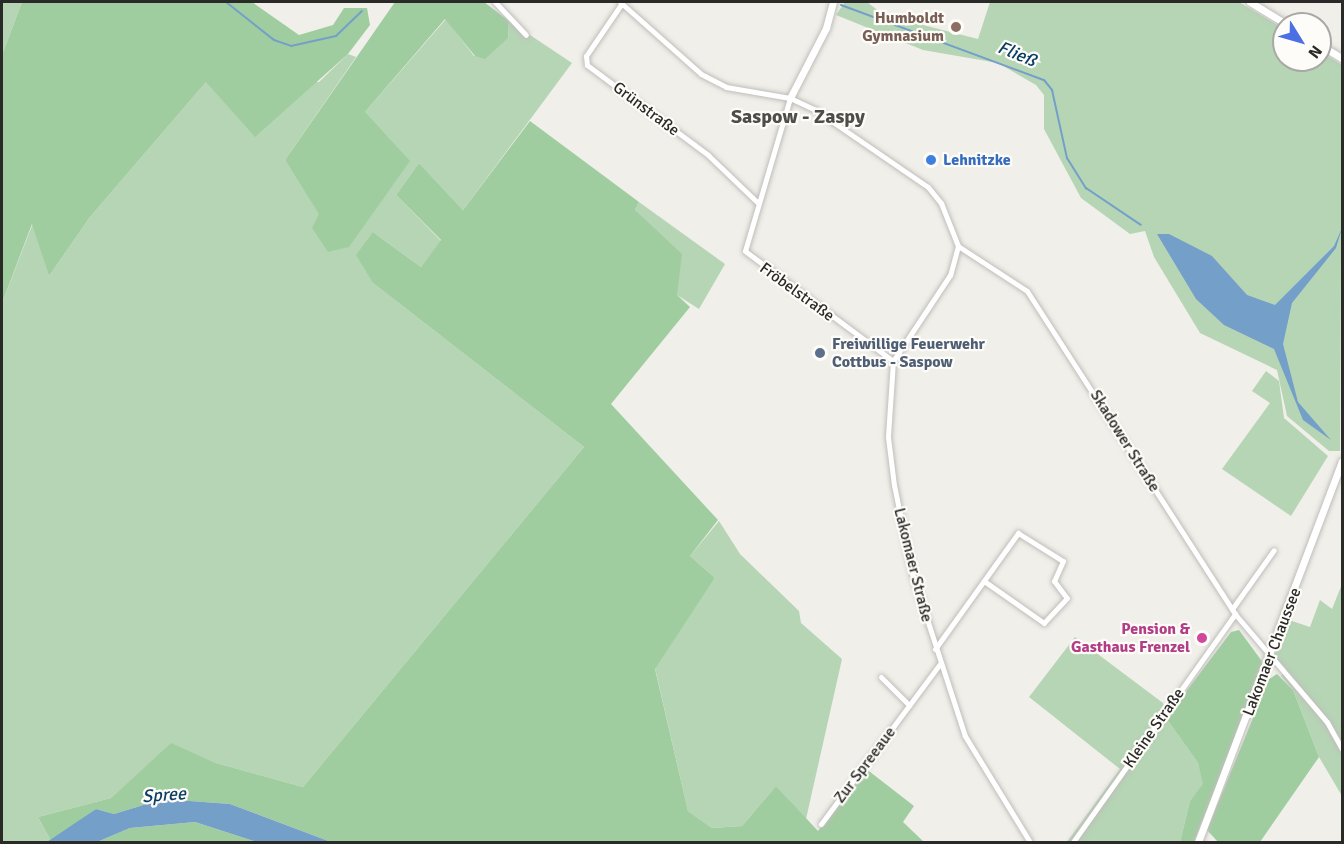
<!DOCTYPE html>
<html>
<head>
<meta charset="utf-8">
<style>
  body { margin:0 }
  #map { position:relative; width:1344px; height:844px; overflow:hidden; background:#f0efea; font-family:Signika,sans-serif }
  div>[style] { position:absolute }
  .green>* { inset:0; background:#b6d5b5 }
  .forest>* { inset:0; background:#a0cda0 }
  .water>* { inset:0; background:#739fc9 }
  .stream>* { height:2px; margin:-1px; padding:0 1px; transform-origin:1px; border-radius:1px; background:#739fc9 }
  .roads { filter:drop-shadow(0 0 2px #bfbeba) drop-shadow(0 0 2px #bfbeba) }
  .minor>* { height:5px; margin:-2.5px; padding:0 2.5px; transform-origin:2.5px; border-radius:2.5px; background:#fff }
  .tertiary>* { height:7px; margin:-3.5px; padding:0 3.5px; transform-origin:3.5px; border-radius:3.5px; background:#fff }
  .dots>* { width:16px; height:16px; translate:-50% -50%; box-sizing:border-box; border:3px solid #fdfcf8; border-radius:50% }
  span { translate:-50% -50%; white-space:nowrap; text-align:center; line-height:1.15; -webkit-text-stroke:4.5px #fdfcf8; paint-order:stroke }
  .education-label { font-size:16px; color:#785e54; font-weight:700 }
  .right { translate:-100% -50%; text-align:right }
  .street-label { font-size:16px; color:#2a2a28 }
  .shop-label { font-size:16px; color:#366cbe; font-weight:700 }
  .left { translate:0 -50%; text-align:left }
  .service-label { font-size:16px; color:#4e5e75; font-weight:700 }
  .hotel-label { font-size:16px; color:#b23c85; font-weight:700 }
  .water-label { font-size:18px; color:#0a3e66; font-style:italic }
  .quarter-label { font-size:20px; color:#4e4d49; font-weight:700 }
  .frame { position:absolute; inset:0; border:3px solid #2a2a28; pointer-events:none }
  .north { position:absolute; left:1272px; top:12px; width:60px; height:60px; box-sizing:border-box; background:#fdfcf8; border:2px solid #a9a8a5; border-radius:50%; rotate:127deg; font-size:16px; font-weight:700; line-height:24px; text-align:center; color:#2a2a28 }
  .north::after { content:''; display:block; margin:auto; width:21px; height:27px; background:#4b70e4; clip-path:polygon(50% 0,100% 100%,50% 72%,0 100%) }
</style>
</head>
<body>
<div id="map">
  <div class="green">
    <i style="clip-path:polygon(2px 2px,22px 2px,2px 55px)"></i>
    <i style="clip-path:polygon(845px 2px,867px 2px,884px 15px,978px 39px,990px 2px,1239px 2px,1284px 29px,1284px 60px,1320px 60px,1320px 51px,1342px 65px,1340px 451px,1329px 451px,1287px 416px,1277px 370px,1200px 333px,1154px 257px,1145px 231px,1130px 234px,1081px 198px,1044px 129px,1044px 95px,1036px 85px,998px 63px,923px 50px,836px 15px)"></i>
    <i style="clip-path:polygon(446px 19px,474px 56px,508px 38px,509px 21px,572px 63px,463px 210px,419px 163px,396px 195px,441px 241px,421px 267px,373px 232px,373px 283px,584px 447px,303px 787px,216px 763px,171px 744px,111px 798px,38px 817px,51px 841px,2px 842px,2px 303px,33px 223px,49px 276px,90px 217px,206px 82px,319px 82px,348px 54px,356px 57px,285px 160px,320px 214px,328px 252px,365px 112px)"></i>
    <i style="clip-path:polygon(639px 202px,725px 264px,699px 309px,677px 295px,635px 210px)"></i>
    <i style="clip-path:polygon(1266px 371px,1279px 381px,1284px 418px,1328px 456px,1291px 516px,1222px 469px,1270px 403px,1252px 391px)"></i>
    <i style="clip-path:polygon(719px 521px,740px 554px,799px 611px,801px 623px,842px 659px,806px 819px,776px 786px,742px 826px,712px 828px,688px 811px,655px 668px,715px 578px,690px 556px)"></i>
    <i style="clip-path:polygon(1342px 584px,1342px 796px,1319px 757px,1293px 690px,1281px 676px,1286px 669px,1274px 656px,1289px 620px,1310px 627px,1320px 600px,1332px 609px)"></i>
    <i style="clip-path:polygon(1075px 637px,1163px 703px,1166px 718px,1198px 763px,1204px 784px,1190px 801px,1180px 842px,1067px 842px,1120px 769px,1029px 697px)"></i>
  </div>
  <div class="forest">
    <i style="clip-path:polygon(22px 2px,252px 2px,299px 35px,333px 25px,344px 8px,367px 8px,370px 25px,348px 54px,255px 137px,206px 82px,90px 217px,49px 276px,32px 224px,2px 303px,2px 55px)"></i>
    <i style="clip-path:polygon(395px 2px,484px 2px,509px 21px,508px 38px,485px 59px,475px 56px,445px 19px,365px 112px,410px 161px,349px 247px,328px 252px,312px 228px,319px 214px,285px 160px)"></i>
    <i style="clip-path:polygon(530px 121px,639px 202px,635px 210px,682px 254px,677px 295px,690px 307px,611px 404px,718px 520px,690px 556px,715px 578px,655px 669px,688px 811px,712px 828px,742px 826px,776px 786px,818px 831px,865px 768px,914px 806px,903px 822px,924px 842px,331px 842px,230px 804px,163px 799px,114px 814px,96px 809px,51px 841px,38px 817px,111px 798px,171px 743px,216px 763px,303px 787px,584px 447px,373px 283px,356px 255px,373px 232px,421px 267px,441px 240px,396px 195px,419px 163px,463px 210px)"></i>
    <i style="clip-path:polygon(1239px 630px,1264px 664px,1194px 842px,1180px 842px,1190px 801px,1203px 784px,1198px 763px,1166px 718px,1231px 632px)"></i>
    <i style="clip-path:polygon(1277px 674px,1293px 690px,1319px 757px,1260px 842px,1218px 842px,1207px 830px,1269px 679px)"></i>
    <i style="clip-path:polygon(195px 822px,257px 842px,97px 842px,130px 828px)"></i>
  </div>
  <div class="water">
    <i style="clip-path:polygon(1342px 228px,1336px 248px,1292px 303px,1283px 344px,1298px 402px,1331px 440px,1303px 420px,1274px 349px,1224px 325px,1196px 299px,1157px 234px,1169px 234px,1212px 256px,1247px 295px,1275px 305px,1334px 246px)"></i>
    <i style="clip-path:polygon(163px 799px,230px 804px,331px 842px,257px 842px,195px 822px,130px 828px,97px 842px,47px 842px,96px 809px,114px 814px)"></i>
  </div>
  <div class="stream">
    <i style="left:226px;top:2px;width:61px;rotate:38.4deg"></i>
    <i style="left:274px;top:40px;width:18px;rotate:19deg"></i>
    <i style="left:291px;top:46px;width:46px;rotate:-12.5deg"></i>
    <i style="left:336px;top:36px;width:36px;rotate:-44deg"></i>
    <i style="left:841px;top:5px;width:216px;rotate:20.3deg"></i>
    <i style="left:1044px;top:80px;width:13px;rotate:51deg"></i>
    <i style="left:1052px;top:90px;width:70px;rotate:77.6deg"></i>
    <i style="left:1067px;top:158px;width:36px;rotate:58deg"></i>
    <i style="left:1086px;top:188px;width:66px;rotate:33.9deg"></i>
  </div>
  <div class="roads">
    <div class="minor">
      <i style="left:495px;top:2px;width:45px;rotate:46.8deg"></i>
      <i style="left:620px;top:2px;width:108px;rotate:41.6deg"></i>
      <i style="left:701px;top:74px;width:28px;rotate:27deg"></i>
      <i style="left:726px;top:87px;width:65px;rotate:9.8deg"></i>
      <i style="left:790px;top:98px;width:26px;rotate:25deg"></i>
      <i style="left:814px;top:109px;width:138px;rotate:34.4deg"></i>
      <i style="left:928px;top:187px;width:21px;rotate:51deg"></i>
      <i style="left:941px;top:203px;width:46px;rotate:68.4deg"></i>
      <i style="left:622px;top:3px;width:64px;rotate:124.2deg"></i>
      <i style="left:586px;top:56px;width:9px;rotate:84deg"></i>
      <i style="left:587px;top:65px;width:151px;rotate:36.6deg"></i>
      <i style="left:708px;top:155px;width:69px;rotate:43.8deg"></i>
      <i style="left:790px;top:98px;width:159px;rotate:106.4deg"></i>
      <i style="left:745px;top:251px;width:184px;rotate:36.6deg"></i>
      <i style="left:958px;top:246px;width:30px;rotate:105deg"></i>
      <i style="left:950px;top:275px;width:103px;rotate:123.5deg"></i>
      <i style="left:893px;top:361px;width:76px;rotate:93.8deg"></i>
      <i style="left:888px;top:437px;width:48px;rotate:82.9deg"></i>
      <i style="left:894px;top:485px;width:90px;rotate:78.4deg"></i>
      <i style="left:912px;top:573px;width:171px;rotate:72deg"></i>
      <i style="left:965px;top:736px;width:124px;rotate:58.5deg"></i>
      <i style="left:958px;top:246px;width:82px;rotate:33.1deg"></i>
      <i style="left:1027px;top:291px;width:384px;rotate:57.2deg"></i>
      <i style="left:1235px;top:614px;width:142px;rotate:49.6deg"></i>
      <i style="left:1327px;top:722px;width:31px;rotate:61deg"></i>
      <i style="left:1232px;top:609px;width:72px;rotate:-54.6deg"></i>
      <i style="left:935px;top:649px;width:143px;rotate:-54.4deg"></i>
      <i style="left:1018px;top:533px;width:53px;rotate:31.9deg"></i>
      <i style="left:1063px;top:561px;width:22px;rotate:114deg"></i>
      <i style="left:1054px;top:581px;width:21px;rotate:53deg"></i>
      <i style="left:1067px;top:598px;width:34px;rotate:133deg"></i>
      <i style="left:1044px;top:623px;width:73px;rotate:-145deg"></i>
      <i style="left:881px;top:677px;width:40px;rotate:45deg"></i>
      <i style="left:821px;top:824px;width:199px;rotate:-53.4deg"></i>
      <i style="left:1073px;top:842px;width:280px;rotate:-54.6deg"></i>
    </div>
    <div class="tertiary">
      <i style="left:1250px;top:2px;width:42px;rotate:31.4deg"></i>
      <i style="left:1320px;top:45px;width:26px;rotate:31deg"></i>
      <i style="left:790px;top:98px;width:79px;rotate:-62.8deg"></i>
      <i style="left:826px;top:28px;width:27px;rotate:-75deg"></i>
      <i style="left:1198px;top:842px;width:407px;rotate:-69.3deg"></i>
    </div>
  </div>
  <div class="dots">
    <i style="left:956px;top:27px;background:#8d6e63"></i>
    <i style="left:931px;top:160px;background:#3f7fe0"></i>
    <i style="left:820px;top:353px;background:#5c6f8a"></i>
    <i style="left:1202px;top:638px;background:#d1479c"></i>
  </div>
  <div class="education-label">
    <span class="right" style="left:944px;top:27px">Humboldt<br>Gymnasium</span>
  </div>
  <div class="street-label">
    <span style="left:646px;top:109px;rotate:37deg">Grünstraße</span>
    <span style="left:797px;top:292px;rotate:36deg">Fröbelstraße</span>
    <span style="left:1125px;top:441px;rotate:58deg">Skadower Straße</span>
    <span style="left:913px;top:565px;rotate:76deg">Lakomaer Straße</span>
    <span style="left:1272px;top:652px;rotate:-69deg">Lakomaer Chaussee</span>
    <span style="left:1154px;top:728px;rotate:-55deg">Kleine Straße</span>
    <span style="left:865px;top:765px;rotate:-53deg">Zur Spreeaue</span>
  </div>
  <div class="shop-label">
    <span class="left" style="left:943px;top:160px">Lehnitzke</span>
  </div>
  <div class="service-label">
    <span class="left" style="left:832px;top:353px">Freiwillige Feuerwehr<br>Cottbus - Saspow</span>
  </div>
  <div class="hotel-label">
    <span class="right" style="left:1190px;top:638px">Pension &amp;<br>Gasthaus Frenzel</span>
  </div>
  <div class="water-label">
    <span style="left:1017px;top:54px;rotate:22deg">Fließ</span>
    <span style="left:164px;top:795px;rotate:-4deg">Spree</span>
  </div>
  <div class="quarter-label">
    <span style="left:798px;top:116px">Saspow - Zaspy</span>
  </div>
  <div class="frame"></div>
  <div class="north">N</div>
</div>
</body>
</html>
